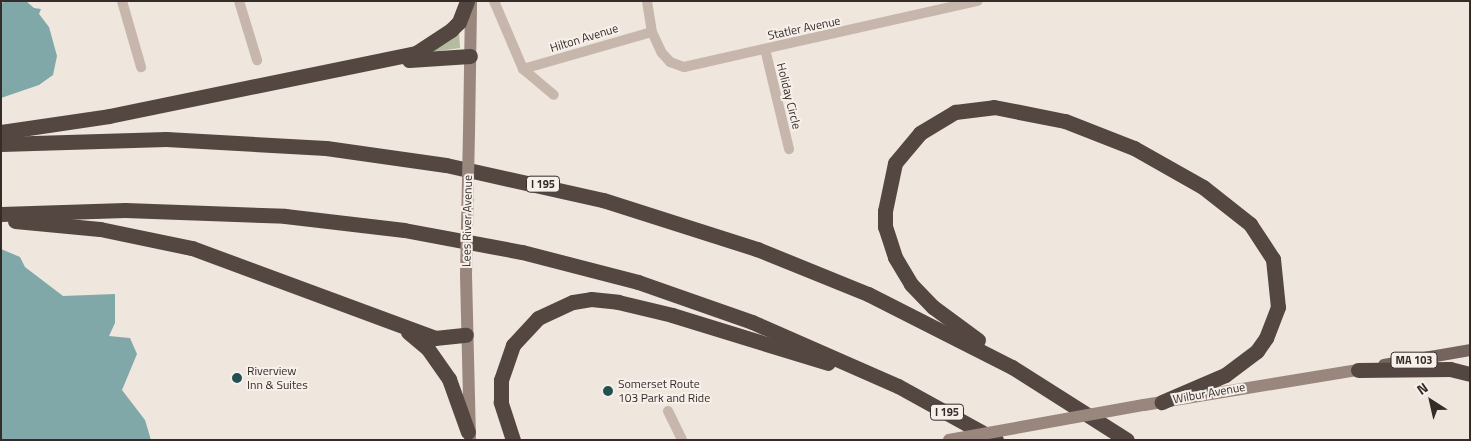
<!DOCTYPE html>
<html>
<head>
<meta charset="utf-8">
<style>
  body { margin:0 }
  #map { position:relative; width:1471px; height:441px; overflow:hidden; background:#efe6de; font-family:"Titillium Web",sans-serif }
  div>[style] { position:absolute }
  .green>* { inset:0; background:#b4bca0 }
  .water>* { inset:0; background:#81a8a8 }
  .street>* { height:10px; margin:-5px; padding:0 5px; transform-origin:5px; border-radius:5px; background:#c6b6ab }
  .secondary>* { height:12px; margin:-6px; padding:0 6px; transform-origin:6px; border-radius:6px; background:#99867d }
  .primary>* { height:12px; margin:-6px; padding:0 6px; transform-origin:6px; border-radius:6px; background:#75635d }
  .highway>* { height:15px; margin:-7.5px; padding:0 7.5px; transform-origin:7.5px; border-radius:7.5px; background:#544742 }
  .secondary-bridge>* { height:12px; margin:-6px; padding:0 6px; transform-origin:6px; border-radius:6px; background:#99867d }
  .dots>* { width:14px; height:14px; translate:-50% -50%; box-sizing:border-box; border:2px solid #f7f0ea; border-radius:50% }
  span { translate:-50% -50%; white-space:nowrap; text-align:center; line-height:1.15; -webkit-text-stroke:4px #f7f0ea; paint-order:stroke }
  .shield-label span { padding:1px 4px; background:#f7f0ea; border:1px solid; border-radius:4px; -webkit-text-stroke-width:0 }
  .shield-label { font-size:11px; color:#352c2a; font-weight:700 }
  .street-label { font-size:12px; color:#352c2a }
  .poi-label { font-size:12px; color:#352c2a }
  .left { translate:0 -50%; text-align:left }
  .frame { position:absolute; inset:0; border:2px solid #352c2a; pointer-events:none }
  .north { position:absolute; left:1406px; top:376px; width:50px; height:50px; -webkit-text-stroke:4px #f7f0ea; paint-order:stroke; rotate:325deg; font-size:14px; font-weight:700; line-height:20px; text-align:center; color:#352c2a }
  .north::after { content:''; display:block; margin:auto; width:18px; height:22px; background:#352c2a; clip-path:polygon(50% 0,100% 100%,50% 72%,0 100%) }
</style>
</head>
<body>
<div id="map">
  <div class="green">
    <i style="clip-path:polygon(459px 32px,460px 48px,431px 52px)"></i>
  </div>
  <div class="water">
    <i style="clip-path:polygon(7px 1px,26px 1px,34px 8px,41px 9px,39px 14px,49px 27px,57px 56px,53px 75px,39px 85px,1px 98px,1px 3px)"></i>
    <i style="clip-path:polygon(1px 249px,20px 257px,25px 267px,63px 296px,115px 294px,115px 323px,109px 336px,130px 338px,137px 354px,122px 390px,145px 420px,151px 440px,1px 440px)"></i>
  </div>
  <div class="street">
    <i style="left:122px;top:1px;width:69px;rotate:73.9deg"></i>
    <i style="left:239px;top:1px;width:62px;rotate:73deg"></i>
    <i style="left:494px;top:1px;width:74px;rotate:66.9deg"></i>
    <i style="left:523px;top:69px;width:40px;rotate:40deg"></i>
    <i style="left:647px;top:1px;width:31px;rotate:81deg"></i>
    <i style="left:652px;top:32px;width:23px;rotate:65deg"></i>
    <i style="left:662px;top:53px;width:12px;rotate:48deg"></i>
    <i style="left:670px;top:62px;width:15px;rotate:20deg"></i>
    <i style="left:684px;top:67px;width:301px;rotate:-12.7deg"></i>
    <i style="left:765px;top:49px;width:103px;rotate:76.5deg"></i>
    <i style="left:523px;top:69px;width:134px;rotate:-16deg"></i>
    <i style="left:668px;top:411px;width:32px;rotate:64deg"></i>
  </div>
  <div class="secondary">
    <i style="left:469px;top:133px;width:132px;rotate:-89.1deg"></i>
    <i style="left:466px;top:275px;width:165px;rotate:88.6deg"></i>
    <i style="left:1144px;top:405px;width:217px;rotate:-9.3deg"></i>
  </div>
  <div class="primary">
    <i style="left:1384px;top:365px;width:87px;rotate:-9.9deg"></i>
  </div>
  <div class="highway">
    <i style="left:409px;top:60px;width:61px;rotate:-3.8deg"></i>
    <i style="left:1px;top:132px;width:109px;rotate:-8.4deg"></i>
    <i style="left:109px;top:116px;width:313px;rotate:-11.6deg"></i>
    <i style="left:416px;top:53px;width:42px;rotate:-33.3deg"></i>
    <i style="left:451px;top:30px;width:11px;rotate:-45deg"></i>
    <i style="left:459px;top:22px;width:22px;rotate:-69deg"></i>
    <i style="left:1px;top:144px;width:165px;rotate:-1.7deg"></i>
    <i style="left:166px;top:139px;width:160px;rotate:3.2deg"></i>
    <i style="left:326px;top:148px;width:121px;rotate:8.1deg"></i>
    <i style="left:446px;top:165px;width:161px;rotate:12.6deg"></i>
    <i style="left:603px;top:200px;width:162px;rotate:17.7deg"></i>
    <i style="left:757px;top:249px;width:120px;rotate:22.1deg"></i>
    <i style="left:868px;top:294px;width:161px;rotate:26.9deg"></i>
    <i style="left:1012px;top:367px;width:136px;rotate:32.4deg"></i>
    <i style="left:1px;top:214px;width:124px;rotate:-1.8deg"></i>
    <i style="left:125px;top:210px;width:160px;rotate:2.1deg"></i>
    <i style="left:285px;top:216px;width:120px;rotate:6.7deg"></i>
    <i style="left:404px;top:230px;width:120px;rotate:10.6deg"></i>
    <i style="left:522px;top:252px;width:120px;rotate:14.5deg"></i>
    <i style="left:638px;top:282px;width:121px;rotate:19.3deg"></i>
    <i style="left:752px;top:322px;width:159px;rotate:23.7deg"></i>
    <i style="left:898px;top:386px;width:112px;rotate:28.9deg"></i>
    <i style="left:15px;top:221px;width:85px;rotate:5.4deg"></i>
    <i style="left:100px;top:229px;width:94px;rotate:11.7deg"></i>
    <i style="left:192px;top:248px;width:259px;rotate:20.3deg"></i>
    <i style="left:435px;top:338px;width:31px;rotate:-6deg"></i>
    <i style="left:408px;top:332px;width:26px;rotate:40deg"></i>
    <i style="left:428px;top:349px;width:37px;rotate:55deg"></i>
    <i style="left:449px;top:379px;width:56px;rotate:70.3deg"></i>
    <i style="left:978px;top:340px;width:56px;rotate:-143.7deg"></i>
    <i style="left:933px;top:307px;width:32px;rotate:-134deg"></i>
    <i style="left:911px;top:284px;width:31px;rotate:-121deg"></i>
    <i style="left:895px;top:257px;width:32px;rotate:-108deg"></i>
    <i style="left:885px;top:227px;width:16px;rotate:-90deg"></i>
    <i style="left:885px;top:211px;width:49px;rotate:-78.2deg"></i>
    <i style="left:895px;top:163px;width:39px;rotate:-50deg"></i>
    <i style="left:920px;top:133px;width:41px;rotate:-31deg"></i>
    <i style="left:955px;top:112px;width:39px;rotate:-7deg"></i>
    <i style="left:994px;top:107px;width:72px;rotate:11.2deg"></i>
    <i style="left:1065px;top:121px;width:74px;rotate:21.4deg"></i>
    <i style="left:1134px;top:148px;width:79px;rotate:29.5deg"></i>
    <i style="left:1203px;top:187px;width:60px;rotate:38.2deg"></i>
    <i style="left:1250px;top:224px;width:42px;rotate:56.7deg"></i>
    <i style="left:1273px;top:259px;width:48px;rotate:84.1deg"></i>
    <i style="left:1278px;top:307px;width:33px;rotate:111deg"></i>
    <i style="left:1266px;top:338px;width:16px;rotate:125deg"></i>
    <i style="left:1257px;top:351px;width:40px;rotate:143deg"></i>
    <i style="left:1225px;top:375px;width:69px;rotate:156.8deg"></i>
    <i style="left:1358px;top:370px;width:92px;rotate:-0.6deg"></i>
    <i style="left:1450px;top:369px;width:21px;rotate:14deg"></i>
    <i style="left:513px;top:440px;width:40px;rotate:-108deg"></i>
    <i style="left:501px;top:402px;width:22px;rotate:-90deg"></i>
    <i style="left:501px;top:380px;width:37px;rotate:-71deg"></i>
    <i style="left:513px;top:345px;width:37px;rotate:-47deg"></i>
    <i style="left:538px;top:318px;width:38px;rotate:-25deg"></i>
    <i style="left:573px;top:302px;width:18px;rotate:-9deg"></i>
    <i style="left:591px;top:299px;width:27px;rotate:6deg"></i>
    <i style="left:618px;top:302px;width:56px;rotate:13.5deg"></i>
    <i style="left:672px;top:315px;width:163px;rotate:17.1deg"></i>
  </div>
  <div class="secondary-bridge">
    <i style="left:466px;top:275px;width:142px;rotate:-88.8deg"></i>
    <i style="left:949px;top:440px;width:198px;rotate:-10.2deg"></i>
  </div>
  <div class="dots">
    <i style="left:237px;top:378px;background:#245051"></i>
    <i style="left:608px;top:391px;background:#245051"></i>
  </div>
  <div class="shield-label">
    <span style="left:543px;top:184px">I 195</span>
    <span style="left:1414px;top:360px">MA 103</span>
    <span style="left:947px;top:412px">I 195</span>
  </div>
  <div class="street-label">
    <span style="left:804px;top:28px;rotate:-12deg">Statler Avenue</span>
    <span style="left:584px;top:38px;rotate:-17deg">Hilton Avenue</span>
    <span style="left:789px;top:96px;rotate:76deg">Holiday Circle</span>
    <span style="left:467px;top:221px;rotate:-89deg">Lees River Avenue</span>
    <span style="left:1209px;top:393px;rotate:-10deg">Wilbur Avenue</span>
  </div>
  <div class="poi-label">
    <span class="left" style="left:247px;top:378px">Riverview<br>Inn &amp; Suites</span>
    <span class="left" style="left:618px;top:391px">Somerset Route<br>103 Park and Ride</span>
  </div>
  <div class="frame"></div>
  <div class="north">N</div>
</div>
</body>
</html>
